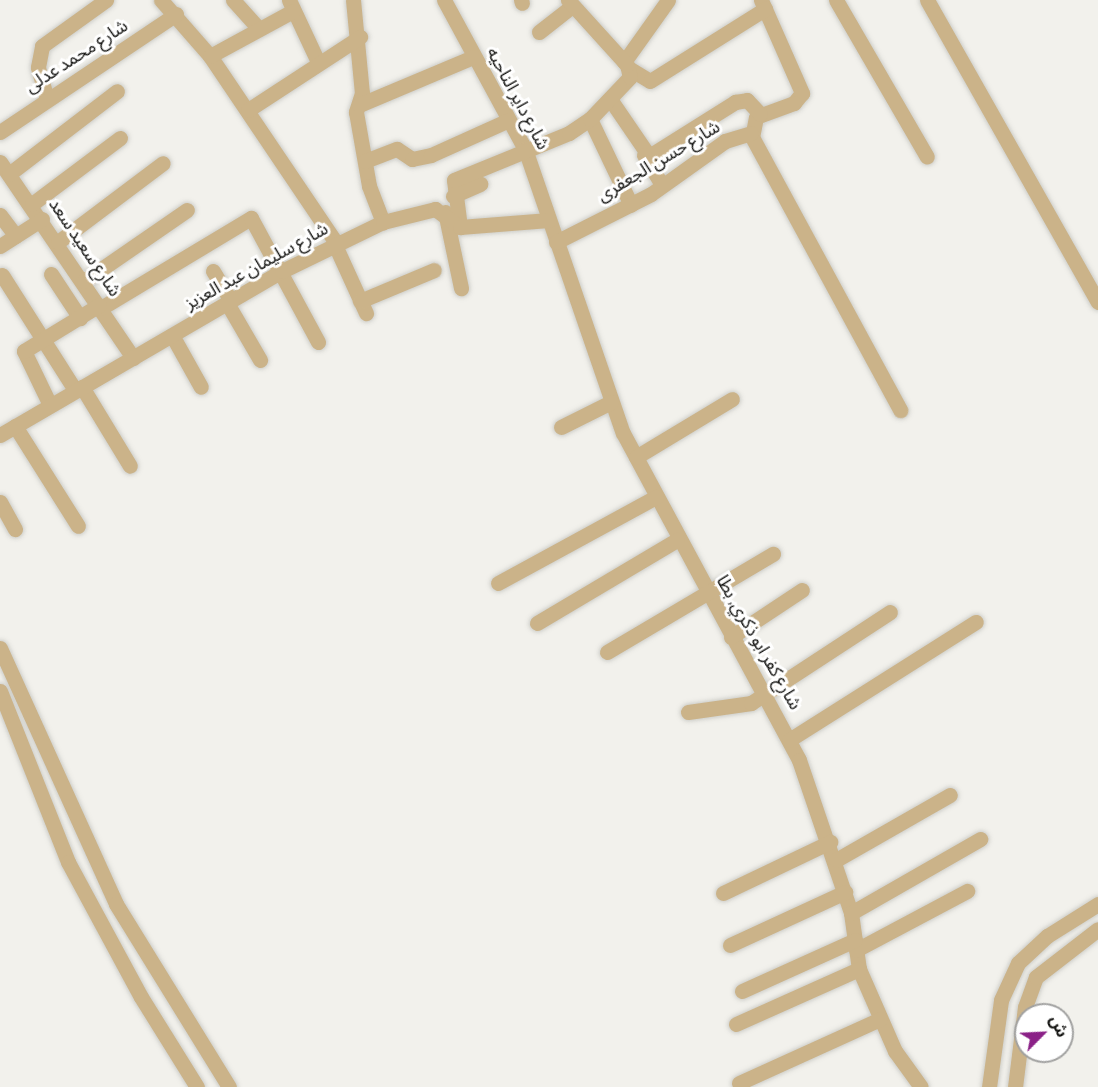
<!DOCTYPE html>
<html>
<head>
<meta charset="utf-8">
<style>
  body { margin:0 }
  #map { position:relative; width:1098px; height:1087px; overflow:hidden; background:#f2f1ec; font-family:"Alegreya Sans","Noto Sans Arabic",sans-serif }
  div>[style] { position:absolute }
  .roads { filter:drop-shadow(0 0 2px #cecec9) drop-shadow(0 0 2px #cecec9) }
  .minor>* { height:15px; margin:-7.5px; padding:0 7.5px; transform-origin:7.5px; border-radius:7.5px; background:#cbb389 }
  span { translate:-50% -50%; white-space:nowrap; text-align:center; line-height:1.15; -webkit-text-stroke:6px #fff; paint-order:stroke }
  .street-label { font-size:18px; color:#141412 }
  .north { position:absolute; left:1014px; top:1003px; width:60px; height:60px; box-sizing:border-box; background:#fff; border:2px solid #a1a1a0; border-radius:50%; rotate:66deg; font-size:16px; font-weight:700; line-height:24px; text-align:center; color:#141412 }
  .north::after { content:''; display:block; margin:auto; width:21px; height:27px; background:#8b2187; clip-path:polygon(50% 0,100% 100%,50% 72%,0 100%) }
</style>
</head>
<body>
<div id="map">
  <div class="roads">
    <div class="minor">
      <i style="left:161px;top:0;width:74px;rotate:48.8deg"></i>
      <i style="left:210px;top:56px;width:227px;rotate:56deg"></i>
      <i style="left:233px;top:0;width:36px;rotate:48deg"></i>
      <i style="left:289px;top:0;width:68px;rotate:64.9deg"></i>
      <i style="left:353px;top:0;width:93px;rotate:84.5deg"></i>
      <i style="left:362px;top:93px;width:20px;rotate:108deg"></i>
      <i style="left:356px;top:112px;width:75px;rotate:80deg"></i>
      <i style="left:369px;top:186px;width:39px;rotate:69deg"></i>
      <i style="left:444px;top:0;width:170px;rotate:61.5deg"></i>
      <i style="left:525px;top:149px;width:300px;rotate:71deg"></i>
      <i style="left:623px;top:433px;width:371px;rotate:61.7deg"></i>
      <i style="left:799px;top:760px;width:162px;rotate:71.2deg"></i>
      <i style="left:851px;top:913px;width:57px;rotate:81.9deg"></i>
      <i style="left:859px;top:969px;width:90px;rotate:66.3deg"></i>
      <i style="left:895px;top:1051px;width:44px;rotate:54.2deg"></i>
      <i style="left:521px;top:0;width:3px;rotate:72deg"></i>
      <i style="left:761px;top:0;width:102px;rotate:66.2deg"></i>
      <i style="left:802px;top:93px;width:13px;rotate:129deg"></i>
      <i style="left:794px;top:103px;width:40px;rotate:159.8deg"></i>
      <i style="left:756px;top:117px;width:20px;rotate:101deg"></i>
      <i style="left:752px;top:137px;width:311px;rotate:61.5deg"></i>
      <i style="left:836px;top:0;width:181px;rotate:59.9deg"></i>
      <i style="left:927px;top:0;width:347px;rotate:60.5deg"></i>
      <i style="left:539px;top:32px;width:42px;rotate:-38.2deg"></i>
      <i style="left:210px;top:56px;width:94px;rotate:-28.5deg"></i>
      <i style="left:624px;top:62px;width:76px;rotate:-54.6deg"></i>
      <i style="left:630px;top:69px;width:23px;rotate:31deg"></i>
      <i style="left:650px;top:81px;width:136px;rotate:-32.1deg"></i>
      <i style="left:47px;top:99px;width:33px;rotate:-106deg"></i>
      <i style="left:38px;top:67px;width:21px;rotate:-79deg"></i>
      <i style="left:42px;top:46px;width:79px;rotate:-35.7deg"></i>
      <i style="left:610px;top:99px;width:69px;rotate:55.6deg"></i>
      <i style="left:649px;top:156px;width:102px;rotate:-32.1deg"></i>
      <i style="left:735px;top:102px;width:12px;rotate:-9deg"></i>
      <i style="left:747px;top:100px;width:19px;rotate:47deg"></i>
      <i style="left:359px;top:105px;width:124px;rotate:-22.8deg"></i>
      <i style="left:248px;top:110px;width:134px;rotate:-33.1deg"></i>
      <i style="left:590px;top:119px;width:95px;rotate:64.5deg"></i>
      <i style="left:0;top:132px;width:212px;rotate:-33.8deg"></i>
      <i style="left:644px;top:155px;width:35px;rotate:59deg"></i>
      <i style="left:365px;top:161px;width:34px;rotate:-21deg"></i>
      <i style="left:397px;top:149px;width:18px;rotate:34deg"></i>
      <i style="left:412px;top:159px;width:19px;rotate:-12deg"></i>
      <i style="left:431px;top:155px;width:85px;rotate:-24.2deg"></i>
      <i style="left:0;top:162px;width:237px;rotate:55.8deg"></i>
      <i style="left:9px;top:174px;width:136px;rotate:-37.5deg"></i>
      <i style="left:453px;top:196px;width:30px;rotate:-24deg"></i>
      <i style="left:32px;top:204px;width:110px;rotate:-36.9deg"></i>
      <i style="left:445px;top:212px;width:78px;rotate:78.1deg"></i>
      <i style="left:0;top:215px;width:26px;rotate:53deg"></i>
      <i style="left:460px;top:227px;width:47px;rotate:-97.3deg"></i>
      <i style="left:454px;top:180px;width:124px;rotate:-22.2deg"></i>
      <i style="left:569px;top:133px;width:25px;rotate:-34deg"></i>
      <i style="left:590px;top:119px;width:58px;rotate:-46.4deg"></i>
      <i style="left:630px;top:77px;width:12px;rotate:-104deg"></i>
      <i style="left:627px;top:65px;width:88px;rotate:-132.2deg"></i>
      <i style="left:58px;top:242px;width:131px;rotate:-37deg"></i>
      <i style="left:556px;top:242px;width:106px;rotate:-26.8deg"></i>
      <i style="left:651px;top:194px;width:91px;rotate:-35.6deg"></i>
      <i style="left:725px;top:141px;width:27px;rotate:-17deg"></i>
      <i style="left:335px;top:245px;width:75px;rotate:65.5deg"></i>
      <i style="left:0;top:246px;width:50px;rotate:-32.7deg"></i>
      <i style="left:213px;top:271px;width:35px;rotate:59deg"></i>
      <i style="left:51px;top:274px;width:53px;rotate:56.6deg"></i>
      <i style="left:2px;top:275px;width:136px;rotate:57.6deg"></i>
      <i style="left:84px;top:281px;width:125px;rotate:-34.6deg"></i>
      <i style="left:360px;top:301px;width:80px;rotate:-22.7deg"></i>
      <i style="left:227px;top:303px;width:66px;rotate:59.9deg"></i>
      <i style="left:101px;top:308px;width:175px;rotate:-31deg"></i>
      <i style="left:251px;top:218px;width:141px;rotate:61.6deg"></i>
      <i style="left:173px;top:337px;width:57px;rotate:60.8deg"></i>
      <i style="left:82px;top:387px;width:92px;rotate:58.7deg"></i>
      <i style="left:50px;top:405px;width:60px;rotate:-115.7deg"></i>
      <i style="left:24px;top:351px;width:88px;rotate:-31.5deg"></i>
      <i style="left:15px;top:426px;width:118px;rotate:57.8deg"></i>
      <i style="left:561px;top:427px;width:56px;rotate:-26.6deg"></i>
      <i style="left:0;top:435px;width:326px;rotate:-30.2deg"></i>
      <i style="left:282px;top:271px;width:112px;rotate:-25.9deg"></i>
      <i style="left:383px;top:222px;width:54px;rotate:-14deg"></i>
      <i style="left:435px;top:209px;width:31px;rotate:36deg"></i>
      <i style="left:460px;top:227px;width:89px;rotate:-4.5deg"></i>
      <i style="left:636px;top:457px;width:112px;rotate:-31.1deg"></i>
      <i style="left:0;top:502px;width:31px;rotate:61deg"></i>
      <i style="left:498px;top:583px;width:180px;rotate:-28.6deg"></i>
      <i style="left:537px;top:623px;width:163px;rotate:-30.7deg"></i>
      <i style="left:731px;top:637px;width:85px;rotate:-33.5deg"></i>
      <i style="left:0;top:648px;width:281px;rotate:65.6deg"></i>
      <i style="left:116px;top:904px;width:215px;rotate:58.3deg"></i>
      <i style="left:607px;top:652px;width:193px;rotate:-30.6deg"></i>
      <i style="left:0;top:691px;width:184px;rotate:68.3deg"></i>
      <i style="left:68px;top:862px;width:153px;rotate:61.6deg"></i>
      <i style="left:141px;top:997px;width:106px;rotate:58.1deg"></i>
      <i style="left:688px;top:712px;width:64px;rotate:-8.1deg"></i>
      <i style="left:751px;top:703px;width:166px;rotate:-33.2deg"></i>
      <i style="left:789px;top:740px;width:221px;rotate:-32.3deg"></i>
      <i style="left:836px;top:860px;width:131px;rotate:-29.7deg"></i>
      <i style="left:723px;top:893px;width:119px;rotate:-25.5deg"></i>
      <i style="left:851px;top:913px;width:149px;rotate:-29.8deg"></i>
      <i style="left:730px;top:945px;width:127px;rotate:-24.7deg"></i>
      <i style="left:856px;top:950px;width:126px;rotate:-28deg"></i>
      <i style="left:742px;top:991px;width:124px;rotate:-24.3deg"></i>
      <i style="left:736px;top:1024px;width:135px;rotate:-24.1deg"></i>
      <i style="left:739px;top:1083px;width:155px;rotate:-24.4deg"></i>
      <i style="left:989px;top:1087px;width:88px;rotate:-82.1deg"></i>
      <i style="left:1001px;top:1000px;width:41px;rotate:-65.3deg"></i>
      <i style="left:1018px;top:963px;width:40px;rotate:-43deg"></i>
      <i style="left:1047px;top:936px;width:60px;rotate:-32.1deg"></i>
      <i style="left:1015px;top:1087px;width:81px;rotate:-82.9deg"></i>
      <i style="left:1025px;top:1007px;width:32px;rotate:-70deg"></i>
      <i style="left:1036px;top:977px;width:78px;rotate:-37.7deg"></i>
    </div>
  </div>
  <div class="street-label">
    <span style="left:77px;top:57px;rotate:-33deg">شارع محمد عدلى</span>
    <span style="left:517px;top:99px;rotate:62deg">شارع داير الناحيه</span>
    <span style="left:659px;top:162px;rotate:-31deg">شارع حسن الجعفرى</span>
    <span style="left:84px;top:248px;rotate:56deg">شارع سعيد سعد</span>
    <span style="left:257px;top:267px;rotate:-29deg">شارع سليمان عبد العزيز</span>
    <span style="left:758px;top:643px;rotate:60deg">شارع كفر ابو ذكري, بطا</span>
  </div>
  <div class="north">ش</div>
</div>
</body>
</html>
